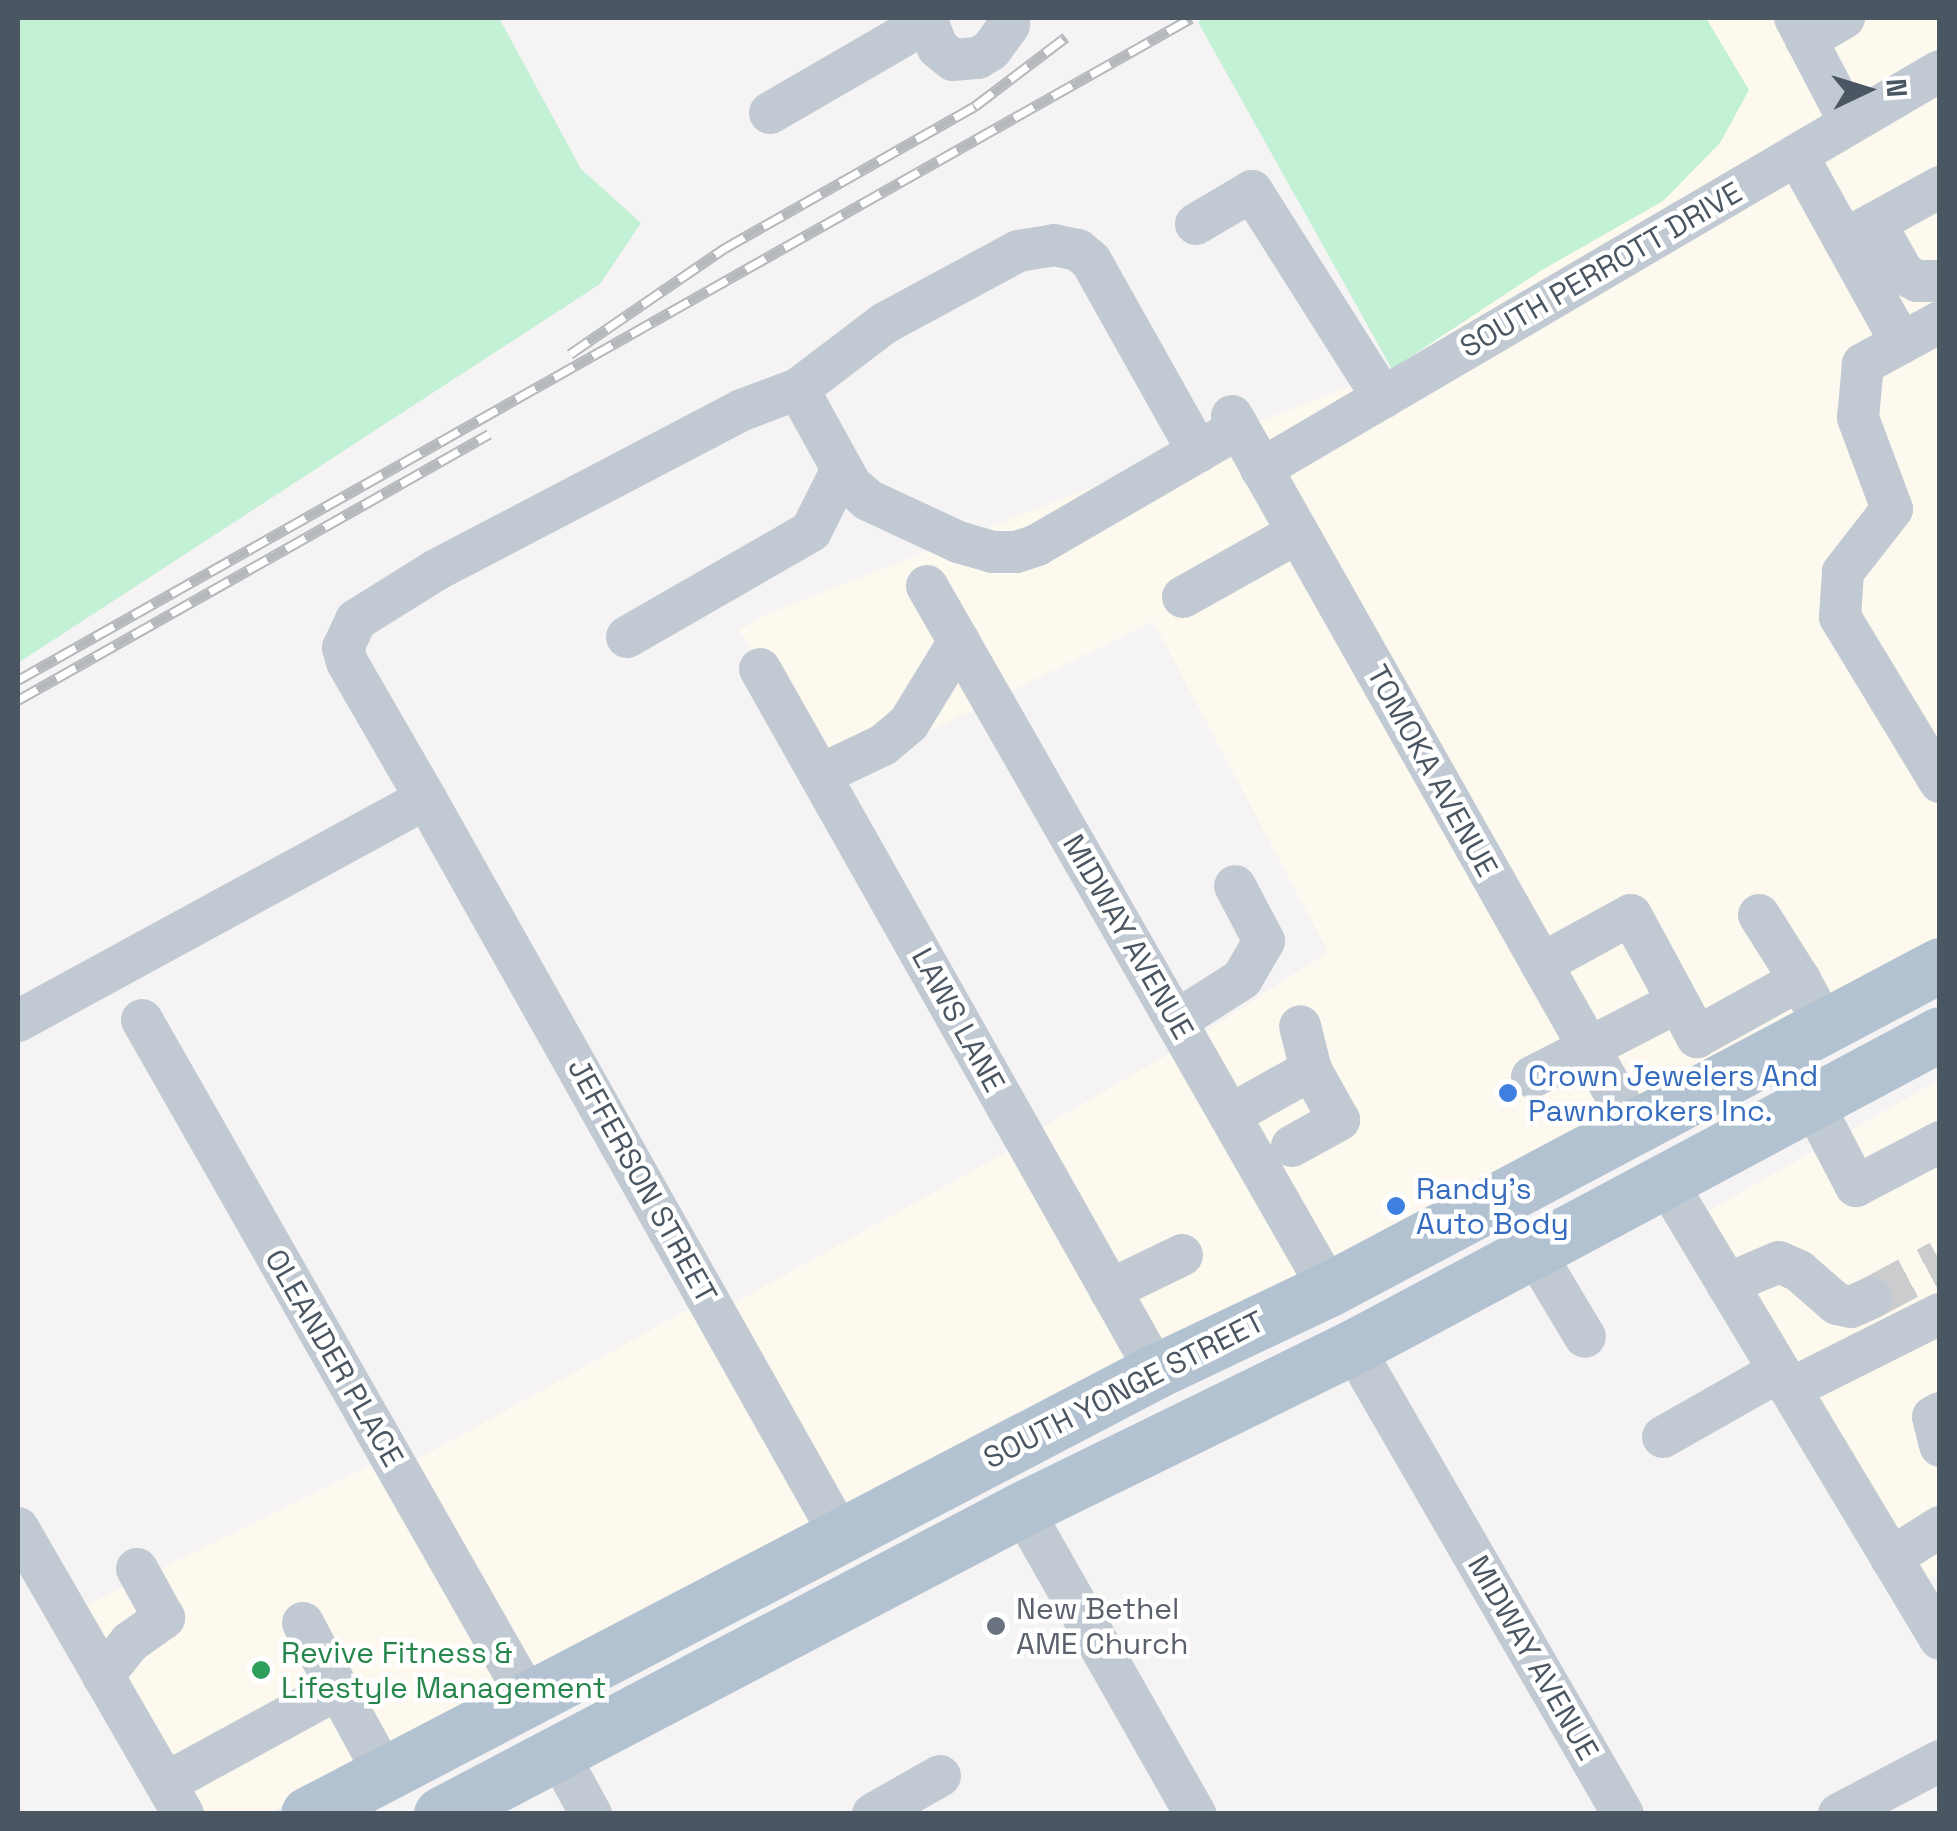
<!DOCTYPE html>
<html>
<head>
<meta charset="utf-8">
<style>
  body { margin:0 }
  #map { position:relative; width:1957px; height:1831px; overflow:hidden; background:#f5f3f3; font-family:"Space Grotesk",sans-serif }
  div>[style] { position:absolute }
  .commercial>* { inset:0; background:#fdf9ef; transform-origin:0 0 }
  .green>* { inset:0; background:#c3f1d5 }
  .minor-tunnel>* { height:42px; margin-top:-21px; transform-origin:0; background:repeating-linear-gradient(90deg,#caccce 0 42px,transparent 0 63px) }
  .minor>* { height:42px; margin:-21px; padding:0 21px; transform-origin:21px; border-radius:21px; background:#c1cad2 }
  .major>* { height:55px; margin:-27.5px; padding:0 27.5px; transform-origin:27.5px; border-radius:27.5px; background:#b3c2d1 }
  .rail>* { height:11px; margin-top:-5.5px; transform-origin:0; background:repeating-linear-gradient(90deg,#fff 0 22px,#b5b8bd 0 44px); box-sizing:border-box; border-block:2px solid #b5b8bd }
  .dots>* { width:28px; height:28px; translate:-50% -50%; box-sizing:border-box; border:5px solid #fff; border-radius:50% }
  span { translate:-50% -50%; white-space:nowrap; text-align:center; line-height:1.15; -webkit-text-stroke:9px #fff; paint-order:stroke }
  .street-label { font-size:30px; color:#4a5661 }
  .shop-label { font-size:30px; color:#366cbe }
  .left { translate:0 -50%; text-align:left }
  .worship-label { font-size:30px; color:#5b616d }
  .leisure-label { font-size:30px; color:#27864d }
  .frame { position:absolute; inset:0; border:20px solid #4a5661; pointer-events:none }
  .north { position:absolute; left:1817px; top:40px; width:100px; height:100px; -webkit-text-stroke:8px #fff; paint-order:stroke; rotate:86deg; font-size:28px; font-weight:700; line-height:40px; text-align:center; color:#4a5661 }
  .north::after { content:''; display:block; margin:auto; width:35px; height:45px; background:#4a5661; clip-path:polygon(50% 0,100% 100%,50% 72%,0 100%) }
</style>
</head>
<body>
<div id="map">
  <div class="commercial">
    <i style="clip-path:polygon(1706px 18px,1939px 18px,1939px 52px,1269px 447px,1255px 423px,1387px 372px,1542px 270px,1663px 201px,1749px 90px)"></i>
    <i style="clip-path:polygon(1939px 89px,1939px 943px,1640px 1105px,1284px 474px)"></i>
    <i style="clip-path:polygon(1223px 436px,1610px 1121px,1336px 1266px,1203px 1033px,1328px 952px,1153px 621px,1008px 693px,936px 566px,905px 579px,977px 708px,840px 776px,769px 649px,755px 654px,739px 630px,767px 614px)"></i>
    <i style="left:1174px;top:1051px;width:265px;height:156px;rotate:60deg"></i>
    <i style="clip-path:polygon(1939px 1080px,1939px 1573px,1927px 1579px,1705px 1213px)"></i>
    <i style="left:1012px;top:1149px;width:248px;height:322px;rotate:61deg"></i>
    <i style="left:692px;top:1307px;width:249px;height:319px;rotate:61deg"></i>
    <i style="clip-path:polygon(375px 1463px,503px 1689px,270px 1813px,203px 1813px,83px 1607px)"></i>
  </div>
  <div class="green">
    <i style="clip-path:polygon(18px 18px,499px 18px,581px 169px,641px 223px,600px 284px,18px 663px)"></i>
    <i style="clip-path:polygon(1207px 18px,1706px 18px,1749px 90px,1720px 143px,1663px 201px,1542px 270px,1392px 369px,1198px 22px)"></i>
  </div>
  <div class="minor-tunnel">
    <i style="left:1871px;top:1298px;width:78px;rotate:-28.2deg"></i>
  </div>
  <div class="minor">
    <i style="left:1795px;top:18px;width:119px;rotate:62.4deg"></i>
    <i style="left:1806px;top:40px;width:44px;rotate:-30.1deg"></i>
    <i style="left:770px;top:113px;width:181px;rotate:-30.1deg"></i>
    <i style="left:927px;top:22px;width:28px;rotate:67deg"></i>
    <i style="left:938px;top:48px;width:19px;rotate:39deg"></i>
    <i style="left:953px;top:60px;width:25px;rotate:-5deg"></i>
    <i style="left:978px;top:58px;width:15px;rotate:-32deg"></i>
    <i style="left:991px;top:50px;width:31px;rotate:-54deg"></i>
    <i style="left:1797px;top:155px;width:215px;rotate:61deg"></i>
    <i style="left:1875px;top:223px;width:59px;rotate:60.4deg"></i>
    <i style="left:1904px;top:274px;width:15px;rotate:28deg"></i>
    <i style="left:1917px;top:281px;width:23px"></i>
    <i style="left:1196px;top:224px;width:65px;rotate:-30.5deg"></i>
    <i style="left:1252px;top:191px;width:245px;rotate:57.7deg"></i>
    <i style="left:1844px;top:240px;width:110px;rotate:-28.9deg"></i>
    <i style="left:1940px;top:322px;width:88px;rotate:151.4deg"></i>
    <i style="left:1863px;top:364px;width:54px;rotate:95.3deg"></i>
    <i style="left:1858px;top:418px;width:97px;rotate:69.5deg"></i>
    <i style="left:1892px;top:509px;width:80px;rotate:127.9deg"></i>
    <i style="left:1843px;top:572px;width:45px;rotate:93.8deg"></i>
    <i style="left:1840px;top:617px;width:193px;rotate:58.8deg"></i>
    <i style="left:798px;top:389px;width:109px;rotate:-37.2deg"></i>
    <i style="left:885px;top:323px;width:151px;rotate:-28.4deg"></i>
    <i style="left:1018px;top:251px;width:36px;rotate:-9deg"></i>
    <i style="left:1054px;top:245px;width:25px;rotate:12deg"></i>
    <i style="left:1078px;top:250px;width:17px;rotate:40deg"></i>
    <i style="left:1091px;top:261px;width:219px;rotate:60.7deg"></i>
    <i style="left:1232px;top:416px;width:815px;rotate:60.54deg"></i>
    <i style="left:1261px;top:469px;width:787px;rotate:-30.38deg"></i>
    <i style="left:927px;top:586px;width:810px;rotate:60.24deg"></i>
    <i style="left:1183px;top:597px;width:131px;rotate:-29.3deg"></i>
    <i style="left:627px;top:637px;width:212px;rotate:-29.9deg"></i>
    <i style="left:811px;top:531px;width:69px;rotate:-63.4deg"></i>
    <i style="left:760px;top:669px;width:806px;rotate:60.57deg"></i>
    <i style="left:820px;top:775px;width:70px;rotate:-25.5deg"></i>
    <i style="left:883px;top:745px;width:34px;rotate:-40deg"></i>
    <i style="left:909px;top:723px;width:96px;rotate:-58.6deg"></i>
    <i style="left:426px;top:799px;width:158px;rotate:-120deg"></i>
    <i style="left:347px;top:662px;width:15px;rotate:-106deg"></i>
    <i style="left:343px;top:648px;width:31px;rotate:-65deg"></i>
    <i style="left:356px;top:620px;width:94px;rotate:-32deg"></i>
    <i style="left:436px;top:570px;width:345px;rotate:-27.6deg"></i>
    <i style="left:742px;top:410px;width:60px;rotate:-20.6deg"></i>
    <i style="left:798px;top:389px;width:110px;rotate:61.1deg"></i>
    <i style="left:851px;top:485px;width:23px;rotate:41deg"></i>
    <i style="left:868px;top:500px;width:99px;rotate:25deg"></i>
    <i style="left:958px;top:542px;width:35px;rotate:16deg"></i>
    <i style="left:992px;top:552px;width:24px"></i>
    <i style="left:1016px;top:552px;width:22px;rotate:-18deg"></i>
    <i style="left:1037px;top:545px;width:233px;rotate:-30.1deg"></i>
    <i style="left:1759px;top:915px;width:77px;rotate:57.8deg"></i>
    <i style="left:1541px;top:964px;width:102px;rotate:-28.6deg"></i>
    <i style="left:1631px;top:915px;width:139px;rotate:61.6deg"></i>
    <i style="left:1697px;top:1037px;width:118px;rotate:-29deg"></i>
    <i style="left:1800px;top:980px;width:51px;rotate:61.9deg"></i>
    <i style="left:142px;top:1020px;width:778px;rotate:60.34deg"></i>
    <i style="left:18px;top:1021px;width:464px;rotate:-28.6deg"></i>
    <i style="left:426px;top:799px;width:846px;rotate:60.62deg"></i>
    <i style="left:1176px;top:1021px;width:78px;rotate:-32.5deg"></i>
    <i style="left:1242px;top:979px;width:44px;rotate:-59.9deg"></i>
    <i style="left:1264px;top:941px;width:62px;rotate:-117.8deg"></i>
    <i style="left:1532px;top:1077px;width:164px;rotate:-27.2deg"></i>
    <i style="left:1812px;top:1102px;width:95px;rotate:62.4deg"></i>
    <i style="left:1856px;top:1186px;width:95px;rotate:-27.6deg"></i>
    <i style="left:1230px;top:1115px;width:93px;rotate:-29.1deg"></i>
    <i style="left:1292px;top:1146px;width:54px;rotate:-29deg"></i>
    <i style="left:1339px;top:1120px;width:57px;rotate:-119.2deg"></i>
    <i style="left:1311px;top:1070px;width:45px;rotate:-104deg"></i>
    <i style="left:1665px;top:1180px;width:535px;rotate:59.07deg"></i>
    <i style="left:1533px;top:1250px;width:101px;rotate:59.1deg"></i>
    <i style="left:1727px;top:1284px;width:56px;rotate:-22.9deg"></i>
    <i style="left:1779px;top:1262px;width:22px;rotate:24deg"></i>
    <i style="left:1799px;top:1271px;width:50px;rotate:41deg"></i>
    <i style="left:1837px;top:1304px;width:14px;rotate:12deg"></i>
    <i style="left:1851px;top:1307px;width:22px;rotate:-24deg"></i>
    <i style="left:1110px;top:1290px;width:80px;rotate:-25.9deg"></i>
    <i style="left:1353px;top:1347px;width:539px;rotate:59.97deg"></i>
    <i style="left:1790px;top:1389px;width:168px;rotate:-26.6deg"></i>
    <i style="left:1940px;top:1413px;width:8px;rotate:150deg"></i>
    <i style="left:1933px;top:1417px;width:30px;rotate:76deg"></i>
    <i style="left:1663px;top:1437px;width:133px;rotate:-29.6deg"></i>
    <i style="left:1022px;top:1509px;width:351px;rotate:60.4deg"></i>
    <i style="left:18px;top:1528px;width:330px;rotate:60deg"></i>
    <i style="left:1891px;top:1558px;width:58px;rotate:-32.3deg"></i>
    <i style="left:303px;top:1623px;width:75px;rotate:62.1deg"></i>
    <i style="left:103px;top:1676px;width:43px;rotate:-51.5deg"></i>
    <i style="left:130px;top:1642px;width:42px;rotate:-35.2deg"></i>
    <i style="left:164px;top:1618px;width:56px;rotate:-118.9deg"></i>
    <i style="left:557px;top:1752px;width:71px;rotate:61.3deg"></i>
    <i style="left:166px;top:1783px;width:196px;rotate:-28.7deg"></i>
    <i style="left:338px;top:1689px;width:96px;rotate:61.3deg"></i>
    <i style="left:873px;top:1814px;width:77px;rotate:-29.6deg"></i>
    <i style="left:1839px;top:1814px;width:114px;rotate:-27.7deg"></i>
  </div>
  <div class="major">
    <i style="left:308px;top:1814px;width:957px;rotate:-27.58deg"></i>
    <i style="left:1156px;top:1371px;width:191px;rotate:-25.4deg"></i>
    <i style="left:1329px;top:1289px;width:692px;rotate:-27.94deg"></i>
    <i style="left:441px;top:1814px;width:656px;rotate:-27.7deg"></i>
    <i style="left:1022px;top:1509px;width:369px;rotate:-26.1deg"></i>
    <i style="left:1353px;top:1347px;width:665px;rotate:-28.07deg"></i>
  </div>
  <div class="rail">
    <i style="left:570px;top:354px;width:188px;rotate:-34.4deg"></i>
    <i style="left:725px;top:248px;width:288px;rotate:-29.6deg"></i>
    <i style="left:975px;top:106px;width:114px;rotate:-37.2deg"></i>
    <i style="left:18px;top:680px;width:1347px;rotate:-29.44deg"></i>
    <i style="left:18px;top:700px;width:541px;rotate:-29.46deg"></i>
  </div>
  <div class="dots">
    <i style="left:1508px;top:1093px;background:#3f7fe0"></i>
    <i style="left:1396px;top:1206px;background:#3f7fe0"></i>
    <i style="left:996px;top:1626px;background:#6b7280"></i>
    <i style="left:261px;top:1670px;background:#2e9e5b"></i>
  </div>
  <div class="street-label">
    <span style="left:1601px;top:270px;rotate:-30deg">SOUTH PERROTT DRIVE</span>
    <span style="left:1432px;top:771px;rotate:61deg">TOMOKA AVENUE</span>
    <span style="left:1128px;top:937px;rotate:60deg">MIDWAY AVENUE</span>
    <span style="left:958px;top:1020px;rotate:61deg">LAWS LANE</span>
    <span style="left:642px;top:1181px;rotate:61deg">JEFFERSON STREET</span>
    <span style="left:334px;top:1358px;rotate:60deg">OLEANDER PLACE</span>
    <span style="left:1124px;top:1390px;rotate:-27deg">SOUTH YONGE STREET</span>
    <span style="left:1533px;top:1658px;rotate:60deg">MIDWAY AVENUE</span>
  </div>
  <div class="shop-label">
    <span class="left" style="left:1528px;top:1093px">Crown Jewelers And<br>Pawnbrokers Inc.</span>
    <span class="left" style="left:1416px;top:1206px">Randy's<br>Auto Body</span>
  </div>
  <div class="worship-label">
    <span class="left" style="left:1016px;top:1626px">New Bethel<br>AME Church</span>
  </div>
  <div class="leisure-label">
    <span class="left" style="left:281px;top:1670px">Revive Fitness &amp;<br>Lifestyle Management</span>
  </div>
  <div class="frame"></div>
  <div class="north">N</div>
</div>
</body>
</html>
